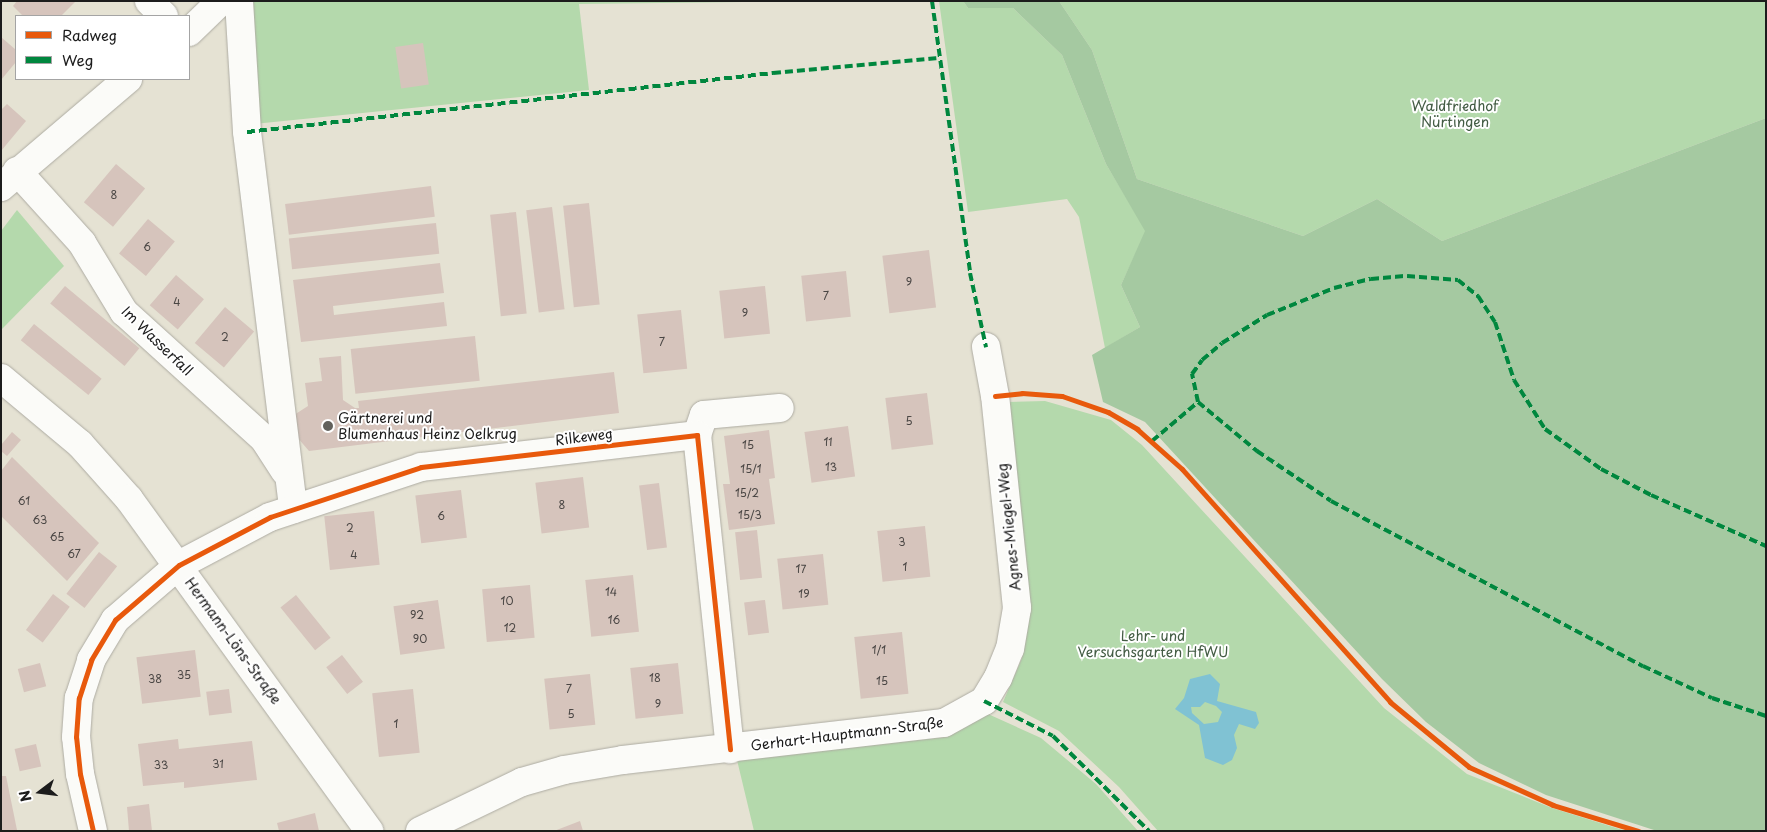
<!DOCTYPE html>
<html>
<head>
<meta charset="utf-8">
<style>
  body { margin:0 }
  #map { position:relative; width:1767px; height:832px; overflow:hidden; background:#e5e2d3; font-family:"Playpen Sans",sans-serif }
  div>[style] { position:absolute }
  .green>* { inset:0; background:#b4d9ac }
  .forest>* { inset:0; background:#a5c9a1 }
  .water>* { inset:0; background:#80c2d3 }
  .building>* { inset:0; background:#d6c4bc; transform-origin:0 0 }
  .roads { filter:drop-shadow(0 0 1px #adaba2) drop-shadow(0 0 1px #adaba2) }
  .street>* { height:28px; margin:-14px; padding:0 14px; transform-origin:14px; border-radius:14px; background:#fbfbf8 }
  .quiet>* { height:4px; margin-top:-2px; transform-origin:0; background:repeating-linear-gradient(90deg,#00873e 0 8px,transparent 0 12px) }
  .cycleway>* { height:5px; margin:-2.5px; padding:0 2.5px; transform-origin:2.5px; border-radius:2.5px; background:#e8590c }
  .dots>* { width:14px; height:14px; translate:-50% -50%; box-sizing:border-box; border:2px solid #fff; border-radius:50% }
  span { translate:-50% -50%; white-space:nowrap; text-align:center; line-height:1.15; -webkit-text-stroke:4px #fff; paint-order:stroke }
  .number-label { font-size:11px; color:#4a4644 }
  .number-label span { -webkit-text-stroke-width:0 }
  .park-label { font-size:14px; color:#435c44 }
  .street-label { font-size:14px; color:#1c1c1c }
  .poi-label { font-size:14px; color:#1c1c1c }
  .left { translate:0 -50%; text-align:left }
  .frame { position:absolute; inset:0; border:2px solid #1c1c1c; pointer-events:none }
  .legend { position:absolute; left:15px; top:15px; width:175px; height:65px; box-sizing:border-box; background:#fff; border:1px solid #a4a4a4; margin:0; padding:6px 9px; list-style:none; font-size:15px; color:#1c1c1c }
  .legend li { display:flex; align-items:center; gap:10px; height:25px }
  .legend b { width:25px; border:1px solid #a4a4a4 }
  .north { position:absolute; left:15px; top:767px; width:50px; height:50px; -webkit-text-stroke:4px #fff; paint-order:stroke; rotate:255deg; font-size:14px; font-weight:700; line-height:20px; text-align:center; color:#1c1c1c }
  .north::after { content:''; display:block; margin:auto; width:18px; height:22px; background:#1c1c1c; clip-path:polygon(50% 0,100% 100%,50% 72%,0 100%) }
</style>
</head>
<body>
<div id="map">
  <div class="green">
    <i style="clip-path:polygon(247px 1px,826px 1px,579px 4px,589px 90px,254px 124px)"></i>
    <i style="clip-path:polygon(939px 1px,963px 1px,968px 8px,1013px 8px,1062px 55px,1106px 164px,1146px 231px,1121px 285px,1140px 327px,1105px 348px,1079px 217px,1067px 199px,968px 212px)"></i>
    <i style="clip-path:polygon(1059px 1px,1766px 1px,1766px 118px,1442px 241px,1377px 199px,1303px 236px,1137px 179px,1092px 50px)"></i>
    <i style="clip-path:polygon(17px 210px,64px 266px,1px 330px,1px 231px)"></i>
    <i style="clip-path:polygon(1045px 401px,1111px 420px,1142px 445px,1384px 708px,1467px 774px,1552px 808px,1626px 831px,1158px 831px,1119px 787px,1059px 731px,1003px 702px,1022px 658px,1028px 616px,1006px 402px)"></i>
    <i style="clip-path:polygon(988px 714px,1041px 738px,1096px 784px,1138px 831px,754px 831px,737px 760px,946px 737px)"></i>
  </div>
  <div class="forest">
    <i style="clip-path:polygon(963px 1px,1059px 1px,1092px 50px,1137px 179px,1303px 236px,1377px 199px,1442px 241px,1766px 118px,1766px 831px,1657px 831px,1546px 795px,1479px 763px,1426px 722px,1382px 679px,1145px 422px,1103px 402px,1092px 355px,1140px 327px,1121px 285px,1145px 231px,1106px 164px,1062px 55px,1013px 8px,968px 8px)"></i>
  </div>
  <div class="water">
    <i style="clip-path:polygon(evenodd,1210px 674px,1220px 684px,1217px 701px,1256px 712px,1259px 723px,1255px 729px,1239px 724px,1234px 735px,1237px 748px,1232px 760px,1223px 765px,1205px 758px,1199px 725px,1175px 709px,1184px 698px,1190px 679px,1210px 674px,1205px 702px,1216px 706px,1222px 712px,1218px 722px,1204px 724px,1192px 713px,1191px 707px,1200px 707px,1205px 702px)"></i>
  </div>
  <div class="building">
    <i style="clip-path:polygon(17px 1px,76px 1px,61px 16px,23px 16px,13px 6px)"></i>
    <i style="clip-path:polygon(1px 37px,16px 50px,16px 62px,1px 80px)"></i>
    <i style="left:423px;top:43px;width:42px;height:28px;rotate:82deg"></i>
    <i style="clip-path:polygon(7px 104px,26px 121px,1px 151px,1px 110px)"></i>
    <i style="left:116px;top:164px;width:38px;height:50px;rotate:40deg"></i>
    <i style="left:431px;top:186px;width:31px;height:147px;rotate:83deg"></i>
    <i style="left:589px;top:203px;width:102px;height:26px;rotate:84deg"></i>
    <i style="left:552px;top:207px;width:103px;height:26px;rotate:83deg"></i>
    <i style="left:516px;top:212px;width:102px;height:26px;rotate:84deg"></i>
    <i style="left:148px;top:219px;width:35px;height:45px;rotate:40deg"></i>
    <i style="left:436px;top:223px;width:31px;height:148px;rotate:84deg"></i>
    <i style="left:929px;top:250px;width:58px;height:47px;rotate:83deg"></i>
    <i style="clip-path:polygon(440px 263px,444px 293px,333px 306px,334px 315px,444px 302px,447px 326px,301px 342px,293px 280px)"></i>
    <i style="left:846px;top:271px;width:46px;height:45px;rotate:84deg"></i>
    <i style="left:176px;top:275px;width:37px;height:40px;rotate:41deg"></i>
    <i style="left:65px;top:286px;width:97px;height:23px;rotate:40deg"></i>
    <i style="left:765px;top:286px;width:48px;height:46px;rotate:84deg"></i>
    <i style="left:225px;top:307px;width:38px;height:47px;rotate:40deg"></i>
    <i style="left:681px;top:310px;width:59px;height:44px;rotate:84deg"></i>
    <i style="left:34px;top:324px;width:87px;height:21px;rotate:39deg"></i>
    <i style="left:475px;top:336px;width:45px;height:125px;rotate:84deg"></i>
    <i style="clip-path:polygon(341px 356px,343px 400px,355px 408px,359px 408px,358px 401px,614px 372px,619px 413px,309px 451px,297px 437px,294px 415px,308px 406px,305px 383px,322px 381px,319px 358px)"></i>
    <i style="left:927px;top:393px;width:52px;height:42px;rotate:83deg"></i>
    <i style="left:848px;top:426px;width:51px;height:44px;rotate:82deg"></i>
    <i style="clip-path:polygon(769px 430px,775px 478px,769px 479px,775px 524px,729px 530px,723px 484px,730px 484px,724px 436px)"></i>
    <i style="clip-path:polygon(12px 432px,21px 440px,7px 456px,1px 451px,1px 445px)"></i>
    <i style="clip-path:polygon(12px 457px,99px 543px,67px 581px,1px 516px,1px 471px)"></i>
    <i style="left:583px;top:477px;width:51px;height:48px;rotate:83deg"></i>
    <i style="left:659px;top:483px;width:65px;height:20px;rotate:83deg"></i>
    <i style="left:461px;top:490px;width:48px;height:46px;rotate:83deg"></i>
    <i style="left:374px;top:511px;width:54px;height:50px;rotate:84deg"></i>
    <i style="left:925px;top:526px;width:51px;height:48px;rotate:84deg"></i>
    <i style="left:757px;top:530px;width:48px;height:22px;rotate:84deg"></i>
    <i style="left:99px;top:552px;width:23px;height:53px;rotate:38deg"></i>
    <i style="left:823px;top:554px;width:51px;height:46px;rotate:84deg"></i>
    <i style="left:633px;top:575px;width:57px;height:48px;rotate:84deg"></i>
    <i style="left:530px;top:585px;width:53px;height:48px;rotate:85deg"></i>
    <i style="left:53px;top:594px;width:21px;height:45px;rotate:37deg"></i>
    <i style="left:296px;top:595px;width:55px;height:20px;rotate:51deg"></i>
    <i style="left:438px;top:600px;width:49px;height:45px;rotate:82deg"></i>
    <i style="left:765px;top:600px;width:33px;height:21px;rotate:83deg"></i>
    <i style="left:902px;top:632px;width:62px;height:48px;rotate:84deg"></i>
    <i style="left:195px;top:650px;width:47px;height:59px;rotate:83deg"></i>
    <i style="left:342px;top:655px;width:34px;height:20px;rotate:52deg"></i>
    <i style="left:40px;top:663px;width:24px;height:23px;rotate:75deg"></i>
    <i style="left:678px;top:663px;width:51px;height:48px;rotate:84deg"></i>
    <i style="left:590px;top:674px;width:51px;height:46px;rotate:84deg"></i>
    <i style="left:229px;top:689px;width:24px;height:23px;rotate:83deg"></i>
    <i style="left:413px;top:689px;width:64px;height:41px;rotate:84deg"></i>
    <i style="clip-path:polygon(178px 739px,179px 749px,252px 741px,257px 780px,184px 788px,184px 782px,143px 786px,138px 744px)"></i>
    <i style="left:36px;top:744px;width:23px;height:22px;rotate:77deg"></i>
    <i style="clip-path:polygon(1px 776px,6px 776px,17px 830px,1px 831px)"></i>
    <i style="clip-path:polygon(149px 804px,152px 831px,129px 831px,127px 807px)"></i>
    <i style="clip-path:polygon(315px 813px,319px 831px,279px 831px,277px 823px)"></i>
    <i style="clip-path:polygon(580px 821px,583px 831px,554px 831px)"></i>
  </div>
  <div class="roads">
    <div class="street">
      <i style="left:149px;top:1px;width:21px;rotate:45deg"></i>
      <i style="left:239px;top:1px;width:131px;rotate:86.5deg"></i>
      <i style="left:247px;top:132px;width:380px;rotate:83deg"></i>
      <i style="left:189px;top:32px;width:45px;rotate:-44.1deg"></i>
      <i style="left:17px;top:171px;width:97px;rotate:47.9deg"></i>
      <i style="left:82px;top:243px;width:81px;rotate:58.7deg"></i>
      <i style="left:124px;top:312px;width:189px;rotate:42.2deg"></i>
      <i style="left:264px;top:439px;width:38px;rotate:57deg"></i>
      <i style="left:1px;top:187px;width:167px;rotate:-40.4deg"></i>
      <i style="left:1px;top:378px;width:103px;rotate:39.9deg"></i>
      <i style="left:80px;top:444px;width:74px;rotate:48.3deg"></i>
      <i style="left:129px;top:499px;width:410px;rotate:54.1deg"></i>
      <i style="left:697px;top:435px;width:21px;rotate:-71deg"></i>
      <i style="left:704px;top:415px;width:76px;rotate:-5.3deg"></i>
      <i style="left:93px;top:831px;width:58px;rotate:-102.8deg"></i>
      <i style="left:80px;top:774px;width:37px;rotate:-96deg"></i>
      <i style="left:76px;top:737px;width:39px;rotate:-86deg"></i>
      <i style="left:79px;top:698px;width:40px;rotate:-72deg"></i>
      <i style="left:91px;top:660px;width:47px;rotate:-59deg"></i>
      <i style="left:115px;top:620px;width:84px;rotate:-40.7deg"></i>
      <i style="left:179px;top:565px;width:103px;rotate:-27.8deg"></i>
      <i style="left:270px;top:517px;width:159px;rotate:-18.3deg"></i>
      <i style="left:421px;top:467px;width:278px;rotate:-6.6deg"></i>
      <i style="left:697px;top:435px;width:316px;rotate:84deg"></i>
      <i style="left:420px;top:831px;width:113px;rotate:-25.7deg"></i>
      <i style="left:522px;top:782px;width:44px;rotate:-15.9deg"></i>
      <i style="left:564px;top:770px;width:60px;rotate:-9.6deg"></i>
      <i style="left:623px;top:760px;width:323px;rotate:-6.6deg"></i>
      <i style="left:944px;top:723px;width:46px;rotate:-28.8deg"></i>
      <i style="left:984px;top:701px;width:27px;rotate:-59deg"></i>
      <i style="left:998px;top:678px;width:31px;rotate:-68deg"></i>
      <i style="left:1010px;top:649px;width:42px;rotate:-80.3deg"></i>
      <i style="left:1017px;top:608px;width:213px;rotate:-95.9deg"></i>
      <i style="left:995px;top:396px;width:50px;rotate:-100.4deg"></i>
    </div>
  </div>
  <div class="quiet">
    <i style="left:932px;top:1px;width:275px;rotate:82deg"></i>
    <i style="left:970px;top:273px;width:76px;rotate:77.8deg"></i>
    <i style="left:247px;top:132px;width:529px;rotate:-6.4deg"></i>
    <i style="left:773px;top:73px;width:166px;rotate:-5.2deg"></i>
    <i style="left:1198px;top:402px;width:29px;rotate:-102deg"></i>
    <i style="left:1192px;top:374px;width:17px;rotate:-54deg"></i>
    <i style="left:1202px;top:360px;width:26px;rotate:-40deg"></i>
    <i style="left:1222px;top:343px;width:53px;rotate:-31.9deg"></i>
    <i style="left:1267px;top:315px;width:72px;rotate:-21.9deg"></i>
    <i style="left:1334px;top:288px;width:38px;rotate:-14deg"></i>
    <i style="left:1371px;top:279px;width:36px;rotate:-5deg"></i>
    <i style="left:1407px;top:276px;width:51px;rotate:4.5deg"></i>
    <i style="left:1458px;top:280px;width:26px;rotate:39deg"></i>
    <i style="left:1478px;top:296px;width:31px;rotate:57deg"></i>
    <i style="left:1495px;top:322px;width:61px;rotate:71.9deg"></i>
    <i style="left:1514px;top:380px;width:58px;rotate:57.7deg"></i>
    <i style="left:1545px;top:429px;width:69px;rotate:35.5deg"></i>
    <i style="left:1601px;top:469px;width:56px;rotate:27.5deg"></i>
    <i style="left:1651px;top:495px;width:126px;rotate:23.9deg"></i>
    <i style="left:1152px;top:441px;width:60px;rotate:-40.3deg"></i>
    <i style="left:1198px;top:402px;width:77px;rotate:39.7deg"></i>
    <i style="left:1257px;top:451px;width:89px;rotate:34deg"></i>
    <i style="left:1331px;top:501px;width:353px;rotate:27.9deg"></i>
    <i style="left:1643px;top:666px;width:76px;rotate:24.9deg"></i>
    <i style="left:1712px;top:698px;width:57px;rotate:18.4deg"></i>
    <i style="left:984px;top:701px;width:77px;rotate:26.9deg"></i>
    <i style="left:1053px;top:736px;width:135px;rotate:44.7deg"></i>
  </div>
  <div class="cycleway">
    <i style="left:995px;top:396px;width:27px;rotate:-6deg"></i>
    <i style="left:1022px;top:393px;width:40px;rotate:4.3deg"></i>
    <i style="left:1062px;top:396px;width:49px;rotate:19.2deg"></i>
    <i style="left:1108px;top:412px;width:34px;rotate:30deg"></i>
    <i style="left:1137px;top:429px;width:60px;rotate:41.6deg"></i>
    <i style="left:1182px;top:469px;width:312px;rotate:48.2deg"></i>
    <i style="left:1390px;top:702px;width:102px;rotate:39.4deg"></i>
    <i style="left:1469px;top:767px;width:92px;rotate:24.3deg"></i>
    <i style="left:1553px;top:805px;width:89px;rotate:17deg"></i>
    <i style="left:93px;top:831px;width:58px;rotate:-102.8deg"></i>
    <i style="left:80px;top:774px;width:37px;rotate:-96deg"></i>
    <i style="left:76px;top:737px;width:39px;rotate:-86deg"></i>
    <i style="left:79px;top:698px;width:40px;rotate:-72deg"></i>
    <i style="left:91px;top:660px;width:47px;rotate:-59deg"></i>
    <i style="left:115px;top:620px;width:84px;rotate:-40.7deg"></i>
    <i style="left:179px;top:565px;width:103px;rotate:-27.8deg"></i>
    <i style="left:270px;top:517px;width:159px;rotate:-18.3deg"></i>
    <i style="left:421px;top:467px;width:278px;rotate:-6.6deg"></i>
    <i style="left:697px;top:435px;width:316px;rotate:84deg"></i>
  </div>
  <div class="dots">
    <i style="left:328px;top:426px;background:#62615c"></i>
  </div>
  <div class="number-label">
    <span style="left:114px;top:195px">8</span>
    <span style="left:147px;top:247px">6</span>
    <span style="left:909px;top:282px">9</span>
    <span style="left:826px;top:296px">7</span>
    <span style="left:177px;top:302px">4</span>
    <span style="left:745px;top:313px">9</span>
    <span style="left:225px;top:337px">2</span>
    <span style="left:662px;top:342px">7</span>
    <span style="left:909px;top:421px">5</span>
    <span style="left:828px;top:442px">11</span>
    <span style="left:748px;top:445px">15</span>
    <span style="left:831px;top:467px">13</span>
    <span style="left:751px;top:469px">15/1</span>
    <span style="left:747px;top:493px">15/2</span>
    <span style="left:24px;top:501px">61</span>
    <span style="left:562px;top:505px">8</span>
    <span style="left:750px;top:515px">15/3</span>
    <span style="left:441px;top:516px">6</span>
    <span style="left:40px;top:520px">63</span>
    <span style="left:350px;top:528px">2</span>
    <span style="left:57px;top:537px">65</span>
    <span style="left:902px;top:542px">3</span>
    <span style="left:74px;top:554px">67</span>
    <span style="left:354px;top:555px">4</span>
    <span style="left:905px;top:567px">1</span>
    <span style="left:801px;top:569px">17</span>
    <span style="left:611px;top:592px">14</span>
    <span style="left:804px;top:594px">19</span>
    <span style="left:507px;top:601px">10</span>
    <span style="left:417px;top:615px">92</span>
    <span style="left:614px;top:620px">16</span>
    <span style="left:510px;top:628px">12</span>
    <span style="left:420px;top:639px">90</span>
    <span style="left:879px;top:650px">1/1</span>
    <span style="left:184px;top:675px">35</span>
    <span style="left:655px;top:678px">18</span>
    <span style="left:155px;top:679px">38</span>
    <span style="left:882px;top:681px">15</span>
    <span style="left:569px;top:689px">7</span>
    <span style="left:658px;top:704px">9</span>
    <span style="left:571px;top:714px">5</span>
    <span style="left:396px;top:724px">1</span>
    <span style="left:218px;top:764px">31</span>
    <span style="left:161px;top:765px">33</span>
  </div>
  <div class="park-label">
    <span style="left:1455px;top:114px">Waldfriedhof<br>Nürtingen</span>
    <span style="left:1153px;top:644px">Lehr- und<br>Versuchsgarten HfWU</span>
  </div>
  <div class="street-label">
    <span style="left:157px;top:341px;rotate:44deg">Im Wasserfall</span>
    <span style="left:584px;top:437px;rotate:-7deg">Rilkeweg</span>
    <span style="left:1009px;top:527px;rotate:-96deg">Agnes-Miegel-Weg</span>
    <span style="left:233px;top:641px;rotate:54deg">Hermann-Löns-Straße</span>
    <span style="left:847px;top:734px;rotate:-7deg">Gerhart-Hauptmann-Straße</span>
  </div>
  <div class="poi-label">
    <span class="left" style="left:338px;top:426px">Gärtnerei und<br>Blumenhaus Heinz Oelkrug</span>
  </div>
  <div class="frame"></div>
  <ul class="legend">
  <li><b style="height:6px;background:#e8590c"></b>Radweg</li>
  <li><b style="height:6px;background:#00873e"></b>Weg</li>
  </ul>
  <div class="north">N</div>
</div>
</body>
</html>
